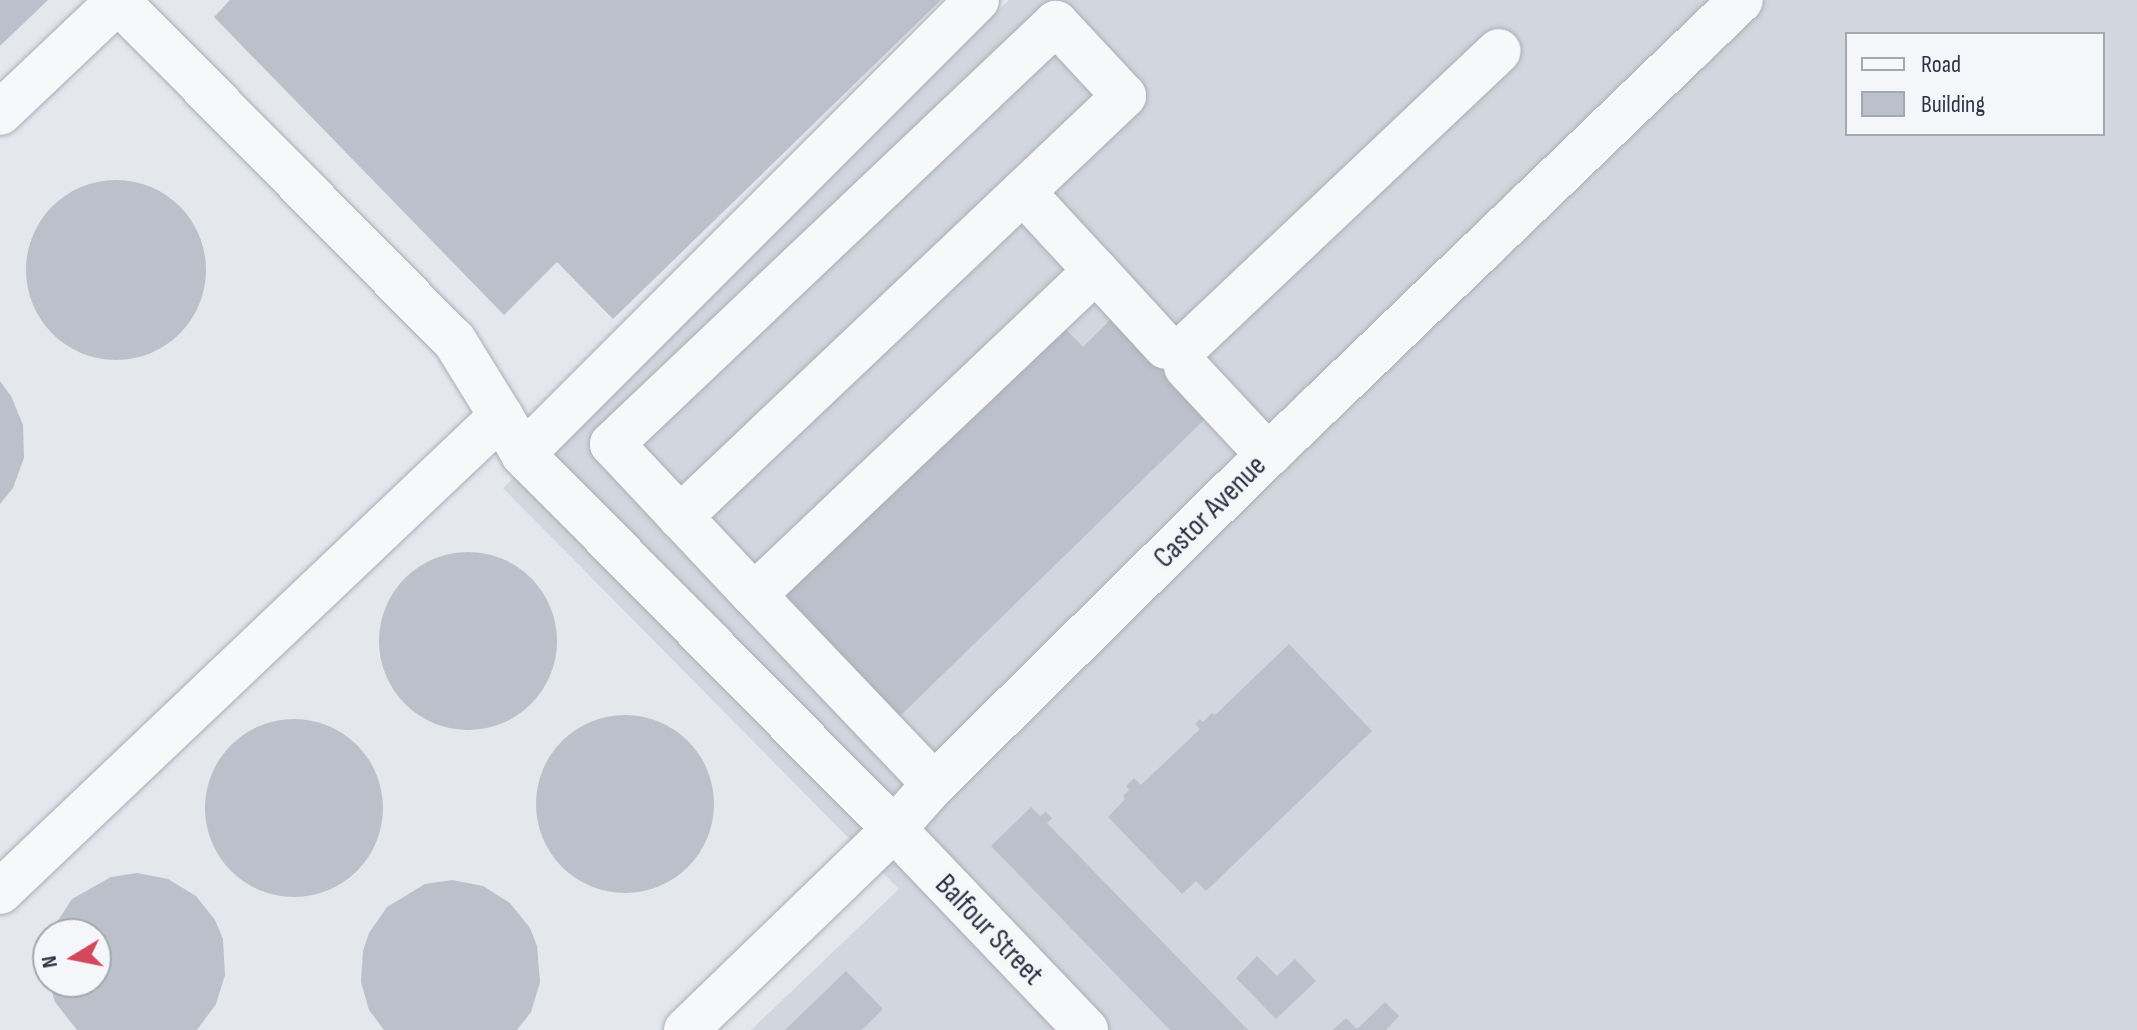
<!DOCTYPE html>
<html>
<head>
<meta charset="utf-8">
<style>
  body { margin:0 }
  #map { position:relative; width:2137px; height:1030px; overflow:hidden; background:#e4e7ec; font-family:"Sofia Sans Condensed",sans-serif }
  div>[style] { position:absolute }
  .built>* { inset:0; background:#d2d6de }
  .building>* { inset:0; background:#bbc0ca }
  .round { border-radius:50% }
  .roads { filter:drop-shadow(0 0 2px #a9aeb7) drop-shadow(0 0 2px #a9aeb7) }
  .minor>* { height:44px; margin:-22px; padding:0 22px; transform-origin:22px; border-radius:22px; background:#f7f8fa }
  span { translate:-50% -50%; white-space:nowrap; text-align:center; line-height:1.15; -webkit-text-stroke:7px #f4f6f9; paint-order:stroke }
  .street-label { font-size:30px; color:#2b3445 }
  .legend { position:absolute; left:1845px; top:32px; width:260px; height:104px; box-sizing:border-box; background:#f4f6f9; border:2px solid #a4a8b1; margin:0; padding:10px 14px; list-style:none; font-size:24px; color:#2b3445 }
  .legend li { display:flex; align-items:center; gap:16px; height:40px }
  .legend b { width:40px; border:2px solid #a4a8b1 }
  .north { position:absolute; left:32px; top:918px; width:80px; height:80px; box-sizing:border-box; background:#f4f6f9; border:2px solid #a4a8b1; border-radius:50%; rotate:260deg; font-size:22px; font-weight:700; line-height:32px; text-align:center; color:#2b3445 }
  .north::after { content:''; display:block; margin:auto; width:28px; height:36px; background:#d1495b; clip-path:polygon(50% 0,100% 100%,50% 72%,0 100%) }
</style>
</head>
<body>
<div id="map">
  <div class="built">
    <i style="clip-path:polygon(evenodd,1009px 0,2137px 0,2137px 1030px,751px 1030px,899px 889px,503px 488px,1009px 0,1847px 34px,2103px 34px,2103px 134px,1847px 134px,1847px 34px)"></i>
  </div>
  <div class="building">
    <i style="clip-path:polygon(0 0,48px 0,0 46px)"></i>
    <i style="clip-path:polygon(230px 0,941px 0,613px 319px,557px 262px,504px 315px,214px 17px)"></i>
    <i class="round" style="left:26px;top:180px;width:180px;height:180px"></i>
    <i style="clip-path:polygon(1053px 316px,1083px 347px,1113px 317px,1187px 336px,1208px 416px,896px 720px,771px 591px)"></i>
    <i style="clip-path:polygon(0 381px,11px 396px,23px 425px,24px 458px,13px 488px,0 504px)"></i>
    <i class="round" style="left:379px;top:552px;width:178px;height:178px"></i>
    <i style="clip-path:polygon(1289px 644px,1372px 731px,1206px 891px,1196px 881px,1182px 894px,1108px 817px,1125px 799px,1123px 796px,1129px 790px,1126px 786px,1134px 778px,1141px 785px,1200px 729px,1195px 724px,1200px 719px,1203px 722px,1212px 713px,1215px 715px)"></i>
    <i class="round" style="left:536px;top:715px;width:178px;height:178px"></i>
    <i class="round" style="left:205px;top:719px;width:178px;height:178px"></i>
    <i style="clip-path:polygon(1031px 807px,1040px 816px,1046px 812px,1052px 818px,1047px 823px,1248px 1030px,1170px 1030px,991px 846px)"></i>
    <i style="clip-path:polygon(137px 873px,168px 879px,196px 896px,215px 920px,223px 939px,225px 975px,216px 1004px,197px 1030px,77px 1030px,55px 1002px,49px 982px,96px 982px,96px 934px,52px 934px,55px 925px,72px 899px,111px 877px)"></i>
    <i style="clip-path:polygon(452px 880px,483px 886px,510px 903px,530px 928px,537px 946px,540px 982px,531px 1012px,517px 1030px,384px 1030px,369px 1010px,361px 982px,363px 951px,369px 933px,387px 907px,425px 884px)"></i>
    <i style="clip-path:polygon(1257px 956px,1277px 976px,1295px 959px,1316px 981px,1276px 1019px,1236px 978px)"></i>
    <i style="clip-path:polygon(846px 971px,883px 1009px,862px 1030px,785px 1030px)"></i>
    <i style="clip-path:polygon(1385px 1002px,1399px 1016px,1386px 1030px,1333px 1030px,1346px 1018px,1357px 1029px)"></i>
  </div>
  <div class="roads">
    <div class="minor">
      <i style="left:118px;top:1px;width:477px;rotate:45.3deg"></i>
      <i style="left:454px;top:340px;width:89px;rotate:58.3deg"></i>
      <i style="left:0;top:113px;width:164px;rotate:-43.5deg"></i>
      <i style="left:1023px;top:192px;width:108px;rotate:47.3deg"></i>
      <i style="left:1192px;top:341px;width:422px;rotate:-43.4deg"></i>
      <i style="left:1186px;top:367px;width:120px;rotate:47deg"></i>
      <i style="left:523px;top:454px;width:642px;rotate:-45deg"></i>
      <i style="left:680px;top:517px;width:612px;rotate:-43.48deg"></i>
      <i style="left:1124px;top:96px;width:100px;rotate:-133deg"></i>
      <i style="left:1056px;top:23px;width:612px;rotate:136.52deg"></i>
      <i style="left:612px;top:444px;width:207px;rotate:46.8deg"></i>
      <i style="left:754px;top:595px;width:471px;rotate:-43.5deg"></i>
      <i style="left:1096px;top:271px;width:103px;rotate:47.4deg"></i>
      <i style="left:754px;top:595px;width:261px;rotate:46.4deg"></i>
      <i style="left:0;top:892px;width:691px;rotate:-43.53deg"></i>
      <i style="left:501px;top:416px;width:44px;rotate:59.9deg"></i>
      <i style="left:523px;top:454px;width:528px;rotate:45.31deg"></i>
      <i style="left:894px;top:829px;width:278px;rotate:46.3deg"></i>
      <i style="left:686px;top:1030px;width:289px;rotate:-44deg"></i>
      <i style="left:894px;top:829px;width:60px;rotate:-48.4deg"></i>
      <i style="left:934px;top:784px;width:469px;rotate:-44.6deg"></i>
      <i style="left:1268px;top:455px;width:656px;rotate:-43.89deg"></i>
    </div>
  </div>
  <div class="street-label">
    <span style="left:1210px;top:512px;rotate:-45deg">Castor Avenue</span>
    <span style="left:989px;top:930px;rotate:46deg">Balfour Street</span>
  </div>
  <ul class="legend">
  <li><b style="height:10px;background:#f7f8fa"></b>Road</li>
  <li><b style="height:22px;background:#bbc0ca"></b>Building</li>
  </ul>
  <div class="north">N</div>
</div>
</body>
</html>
